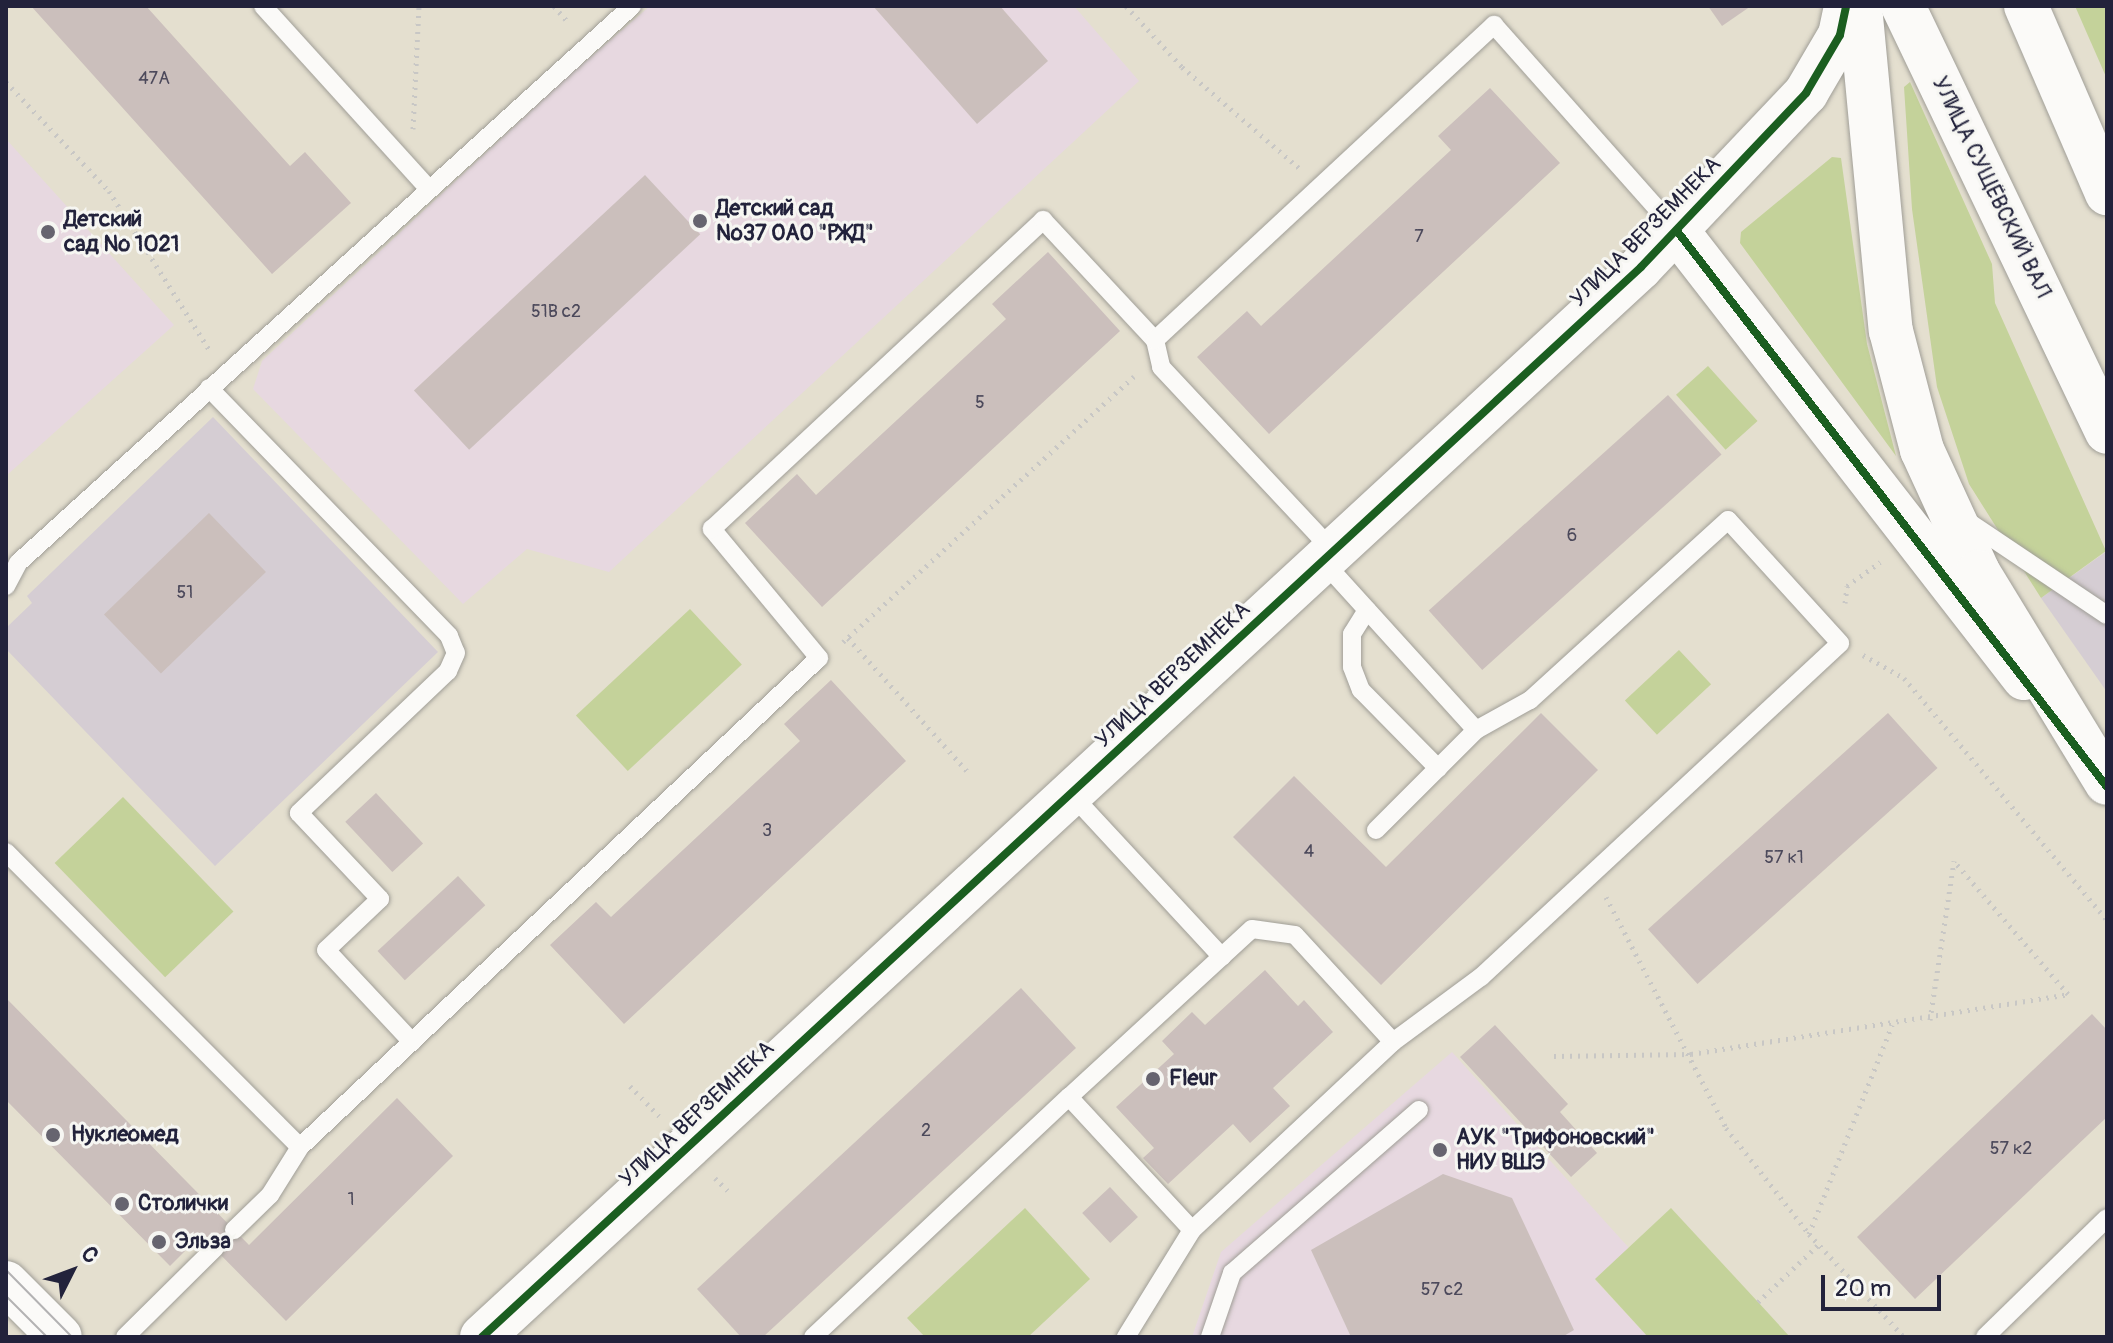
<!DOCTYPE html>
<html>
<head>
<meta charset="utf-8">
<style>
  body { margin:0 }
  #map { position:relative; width:2113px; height:1343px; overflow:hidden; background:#e4dfcf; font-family:Pangolin,sans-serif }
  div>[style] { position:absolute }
  .built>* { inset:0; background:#e7d8e0 }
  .industrial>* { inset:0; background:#d5cdd3 }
  .green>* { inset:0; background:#c4d29a; transform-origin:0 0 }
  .building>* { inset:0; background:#cbbfbc; transform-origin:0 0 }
  .path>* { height:5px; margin-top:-2.5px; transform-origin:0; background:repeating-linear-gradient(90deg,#c8c7c5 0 2px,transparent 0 8px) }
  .roads { filter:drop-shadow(0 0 2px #a09e97) drop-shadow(0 0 2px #a09e97) }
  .service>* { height:18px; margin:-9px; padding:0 9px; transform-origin:9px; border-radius:9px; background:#fbfaf8 }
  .tertiary>* { height:44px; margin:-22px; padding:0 22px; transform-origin:22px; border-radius:22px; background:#fbfaf8 }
  .primary>* { height:44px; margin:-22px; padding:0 22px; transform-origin:22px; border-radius:22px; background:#fbfaf8 }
  .tram>* { height:2px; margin:-1px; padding:0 1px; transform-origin:1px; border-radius:1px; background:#b3b2b3 }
  .cycleway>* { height:8px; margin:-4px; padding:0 4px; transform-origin:4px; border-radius:4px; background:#1b5e20 }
  .dots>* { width:22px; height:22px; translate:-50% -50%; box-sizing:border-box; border:4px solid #f6f6f2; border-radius:50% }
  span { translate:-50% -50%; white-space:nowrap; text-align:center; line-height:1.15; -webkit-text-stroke:6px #f6f6f2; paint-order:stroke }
  .number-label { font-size:18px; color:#4c495b }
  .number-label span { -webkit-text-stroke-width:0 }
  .street-label { font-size:22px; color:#22223b }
  .poi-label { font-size:22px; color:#22223b; font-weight:700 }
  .left { translate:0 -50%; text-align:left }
  .frame { position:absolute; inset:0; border:8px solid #22223b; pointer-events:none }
  .north { position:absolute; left:32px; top:1231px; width:80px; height:80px; -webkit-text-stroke:6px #f6f6f2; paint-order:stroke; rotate:48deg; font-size:22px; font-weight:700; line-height:32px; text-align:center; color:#22223b }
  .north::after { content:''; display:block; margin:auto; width:28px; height:36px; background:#22223b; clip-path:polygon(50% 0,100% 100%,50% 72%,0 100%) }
  .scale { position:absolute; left:1821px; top:1275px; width:120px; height:36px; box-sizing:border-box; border:4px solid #22223b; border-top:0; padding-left:10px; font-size:24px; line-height:28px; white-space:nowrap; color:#22223b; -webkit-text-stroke:6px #f6f6f2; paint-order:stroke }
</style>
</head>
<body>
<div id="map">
  <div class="built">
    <i style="clip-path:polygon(650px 6px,1074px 6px,1139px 81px,609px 572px,527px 549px,463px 604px,253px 389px,262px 361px,565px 79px)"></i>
    <i style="clip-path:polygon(6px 139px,174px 325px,6px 476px)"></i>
    <i style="clip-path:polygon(1452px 1052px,1629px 1248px,1595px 1280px,1648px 1337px,1192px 1337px,1221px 1252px)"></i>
  </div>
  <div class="industrial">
    <i style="clip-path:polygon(213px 417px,438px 652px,215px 866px,6px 649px,6px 628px,32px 603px,27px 596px)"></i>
    <i style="clip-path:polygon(2107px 551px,2107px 692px,2041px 598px)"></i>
  </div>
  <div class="green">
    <i style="clip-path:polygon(2075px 6px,2107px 6px,2107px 79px)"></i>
    <i style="clip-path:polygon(1910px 82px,1992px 264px,1995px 303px,2106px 551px,2041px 598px,1969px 484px,1937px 387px,1912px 209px,1904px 87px)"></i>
    <i style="clip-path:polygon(1832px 157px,1841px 158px,1867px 344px,1896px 456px,1740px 243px,1741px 232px)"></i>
    <i style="left:1708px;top:366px;width:74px;height:43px;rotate:48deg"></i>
    <i style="left:690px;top:609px;width:76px;height:156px;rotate:47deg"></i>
    <i style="left:1679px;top:650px;width:47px;height:74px;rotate:47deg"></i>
    <i style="left:123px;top:797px;width:159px;height:95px;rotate:46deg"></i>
    <i style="clip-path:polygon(1025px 1208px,1090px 1279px,1028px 1337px,925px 1337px,907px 1318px)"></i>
    <i style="clip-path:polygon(1671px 1208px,1758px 1302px,1790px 1337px,1648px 1337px,1595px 1279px)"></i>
  </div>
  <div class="building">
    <i style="clip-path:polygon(31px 6px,146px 6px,290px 166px,305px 152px,351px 203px,272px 274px)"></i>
    <i style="clip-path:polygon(873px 6px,1000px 6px,1048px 61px,977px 124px)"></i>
    <i style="clip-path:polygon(1708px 6px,1751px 6px,1722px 26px)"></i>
    <i style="clip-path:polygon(1490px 88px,1560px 163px,1269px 434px,1197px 357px,1247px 311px,1261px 326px,1451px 150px,1438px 136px)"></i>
    <i style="left:645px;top:175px;width:81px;height:316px;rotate:47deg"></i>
    <i style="clip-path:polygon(1048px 252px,1120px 331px,822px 607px,745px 523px,797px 474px,816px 495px,1006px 319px,992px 304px)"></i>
    <i style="left:1668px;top:395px;width:80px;height:322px;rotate:48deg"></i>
    <i style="left:209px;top:513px;width:82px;height:146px;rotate:46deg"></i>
    <i style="clip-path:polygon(831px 680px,906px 761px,624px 1024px,550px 945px,596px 902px,611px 917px,800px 741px,784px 724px)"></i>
    <i style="clip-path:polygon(1541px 713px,1598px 770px,1381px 985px,1233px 837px,1294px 776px,1386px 867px)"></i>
    <i style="left:1888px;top:713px;width:74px;height:323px;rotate:48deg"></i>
    <i style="left:376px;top:793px;width:69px;height:42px;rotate:47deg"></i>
    <i style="left:458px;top:876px;width:40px;height:110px;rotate:47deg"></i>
    <i style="clip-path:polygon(1265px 970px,1298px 1006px,1304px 1000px,1333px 1032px,1273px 1088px,1290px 1106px,1250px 1143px,1233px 1124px,1168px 1184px,1143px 1158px,1154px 1148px,1116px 1107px,1174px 1054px,1162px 1041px,1192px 1012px,1205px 1025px)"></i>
    <i style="clip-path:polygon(1021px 988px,1076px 1048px,763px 1337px,741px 1337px,697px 1289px)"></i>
    <i style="clip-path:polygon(6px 998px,249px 1245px,397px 1098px,453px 1156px,286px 1321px,201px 1235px,170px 1266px,6px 1100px)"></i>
    <i style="clip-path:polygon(2092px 1014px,2107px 1030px,2107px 1117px,1915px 1299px,1857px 1237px)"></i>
    <i style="clip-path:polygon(1495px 1025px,1568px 1104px,1560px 1112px,1597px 1153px,1571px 1177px,1460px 1057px)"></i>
    <i style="clip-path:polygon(1443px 1174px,1512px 1198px,1574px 1330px,1562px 1337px,1351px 1337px,1311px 1250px)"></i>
    <i style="left:1110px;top:1187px;width:41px;height:38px;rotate:47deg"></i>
  </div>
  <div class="path">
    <i style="left:554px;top:6px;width:23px;rotate:49deg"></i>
    <i style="left:1126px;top:6px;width:83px;rotate:47.4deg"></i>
    <i style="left:1182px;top:67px;width:156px;rotate:40.8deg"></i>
    <i style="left:6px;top:82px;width:150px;rotate:46.6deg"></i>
    <i style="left:109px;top:191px;width:187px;rotate:57.7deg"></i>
    <i style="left:413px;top:129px;width:123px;rotate:-87.2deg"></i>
    <i style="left:1845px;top:603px;width:17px;rotate:-83deg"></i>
    <i style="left:1847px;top:586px;width:41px;rotate:-36deg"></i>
    <i style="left:848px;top:638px;width:180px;rotate:48.2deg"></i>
    <i style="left:843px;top:642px;width:394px;rotate:-42.4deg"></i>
    <i style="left:1863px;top:655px;width:47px;rotate:29.3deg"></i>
    <i style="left:1904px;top:678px;width:316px;rotate:50deg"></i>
    <i style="left:1606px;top:897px;width:260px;rotate:62.5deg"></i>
    <i style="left:1726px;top:1128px;width:135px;rotate:51.9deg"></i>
    <i style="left:1809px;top:1234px;width:140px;rotate:47.3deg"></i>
    <i style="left:1930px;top:1020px;width:161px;rotate:-81.4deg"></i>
    <i style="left:1554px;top:1056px;width:137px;rotate:-0.8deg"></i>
    <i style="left:1691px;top:1054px;width:382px;rotate:-9deg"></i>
    <i style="left:2068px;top:994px;width:175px;rotate:-130.6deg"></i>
    <i style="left:630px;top:1086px;width:43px;rotate:45.9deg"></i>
    <i style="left:715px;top:1178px;width:21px;rotate:45deg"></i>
    <i style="left:1809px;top:1234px;width:225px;rotate:-68.3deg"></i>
    <i style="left:1758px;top:1302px;width:83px;rotate:-43.5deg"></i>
  </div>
  <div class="roads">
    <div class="service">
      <i style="left:263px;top:6px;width:247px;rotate:47.8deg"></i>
      <i style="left:1155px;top:340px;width:28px;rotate:77deg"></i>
      <i style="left:1161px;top:367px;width:250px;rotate:46.9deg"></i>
      <i style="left:209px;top:388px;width:345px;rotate:45.9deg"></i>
      <i style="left:449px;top:636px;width:18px;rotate:68deg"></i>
      <i style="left:456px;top:653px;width:20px;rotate:114deg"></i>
      <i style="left:448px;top:671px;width:206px;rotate:136.4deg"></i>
      <i style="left:299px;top:813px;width:118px;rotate:46.7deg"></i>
      <i style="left:380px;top:899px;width:74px;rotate:136.6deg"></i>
      <i style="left:326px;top:950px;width:126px;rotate:46.9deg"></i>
      <i style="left:1964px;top:519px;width:172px;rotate:33.9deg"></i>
      <i style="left:6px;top:586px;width:26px;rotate:-62deg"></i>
      <i style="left:18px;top:563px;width:829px;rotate:-42.21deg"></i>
      <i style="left:1367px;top:610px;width:28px;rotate:122deg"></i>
      <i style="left:1352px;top:634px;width:33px;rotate:90deg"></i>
      <i style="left:1352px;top:667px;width:25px;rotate:69deg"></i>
      <i style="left:1361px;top:690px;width:110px;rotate:45.4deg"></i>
      <i style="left:1071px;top:794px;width:222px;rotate:47.2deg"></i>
      <i style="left:1376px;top:830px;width:141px;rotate:-45deg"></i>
      <i style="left:6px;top:852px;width:416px;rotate:45.1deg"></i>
      <i style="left:300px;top:1147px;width:713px;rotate:-43.3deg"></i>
      <i style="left:819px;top:658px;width:168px;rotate:-129.7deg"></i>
      <i style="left:712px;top:529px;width:453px;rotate:-43deg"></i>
      <i style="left:1043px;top:220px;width:164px;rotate:47deg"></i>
      <i style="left:1155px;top:340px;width:463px;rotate:-42.9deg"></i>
      <i style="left:1494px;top:25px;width:276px;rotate:48.4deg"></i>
      <i style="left:1069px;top:1097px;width:248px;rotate:-42.6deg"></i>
      <i style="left:1252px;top:929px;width:43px;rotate:7.9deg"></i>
      <i style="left:1295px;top:935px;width:145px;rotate:47.5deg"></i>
      <i style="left:234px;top:1230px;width:50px;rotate:-44.2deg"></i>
      <i style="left:270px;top:1195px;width:57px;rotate:-58deg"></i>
      <i style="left:1192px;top:1230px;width:275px;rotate:-43.1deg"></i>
      <i style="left:1393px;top:1042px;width:109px;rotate:-36.5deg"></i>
      <i style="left:1481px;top:977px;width:490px;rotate:-42.9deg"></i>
      <i style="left:1840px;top:643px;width:166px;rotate:-132.3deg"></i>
      <i style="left:1728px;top:520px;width:268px;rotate:137.7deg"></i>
      <i style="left:1530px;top:700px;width:62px;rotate:150.9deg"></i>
      <i style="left:1476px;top:730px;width:229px;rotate:-132.2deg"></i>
      <i style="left:125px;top:1337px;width:127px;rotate:-44.7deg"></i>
      <i style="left:813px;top:1337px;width:351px;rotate:-43.2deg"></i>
      <i style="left:1069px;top:1097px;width:181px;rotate:47.2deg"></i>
      <i style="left:1192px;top:1230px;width:126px;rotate:121.7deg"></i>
      <i style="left:1210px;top:1337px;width:68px;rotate:-71deg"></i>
      <i style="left:1232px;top:1273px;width:248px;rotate:-41.1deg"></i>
      <i style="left:1985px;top:1337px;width:170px;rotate:-44.3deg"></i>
    </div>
    <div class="tertiary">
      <i style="left:1677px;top:231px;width:566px;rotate:52.18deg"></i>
      <i style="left:6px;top:1283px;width:76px;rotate:45deg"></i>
      <i style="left:482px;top:1337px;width:1577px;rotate:-42.71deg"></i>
      <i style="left:1641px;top:267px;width:240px;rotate:-46.5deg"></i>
      <i style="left:1806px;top:93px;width:67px;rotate:-59.6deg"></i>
      <i style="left:1840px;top:35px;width:30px;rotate:-78deg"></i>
    </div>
    <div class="primary">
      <i style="left:1860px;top:6px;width:326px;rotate:84.6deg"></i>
      <i style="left:1891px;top:331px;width:123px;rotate:75.4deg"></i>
      <i style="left:1922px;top:450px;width:134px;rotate:65.3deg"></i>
      <i style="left:1978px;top:572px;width:247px;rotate:58.6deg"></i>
      <i style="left:1903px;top:6px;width:472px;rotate:64.4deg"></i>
      <i style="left:2026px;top:6px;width:204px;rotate:66.6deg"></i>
    </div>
  </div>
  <div class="tram">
    <i style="left:6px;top:1270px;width:94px;rotate:45.4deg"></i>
    <i style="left:6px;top:1296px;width:58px;rotate:45deg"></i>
  </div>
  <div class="cycleway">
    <i style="left:1677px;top:231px;width:703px;rotate:52.28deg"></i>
    <i style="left:482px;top:1337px;width:1577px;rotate:-42.71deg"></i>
    <i style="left:1641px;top:267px;width:240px;rotate:-46.5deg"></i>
    <i style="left:1806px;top:93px;width:67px;rotate:-59.6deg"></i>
    <i style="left:1840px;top:35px;width:30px;rotate:-78deg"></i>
  </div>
  <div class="dots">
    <i style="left:700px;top:221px;background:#66646f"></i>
    <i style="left:48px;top:232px;background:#66646f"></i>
    <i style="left:1153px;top:1079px;background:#66646f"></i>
    <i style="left:53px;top:1135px;background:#66646f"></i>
    <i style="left:1440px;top:1150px;background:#66646f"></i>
    <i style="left:122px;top:1204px;background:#66646f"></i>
    <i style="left:159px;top:1242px;background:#66646f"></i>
  </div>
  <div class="number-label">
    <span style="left:154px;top:79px">47А</span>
    <span style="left:1419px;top:237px">7</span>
    <span style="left:556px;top:312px">51В с2</span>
    <span style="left:980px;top:403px">5</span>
    <span style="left:1572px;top:536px">6</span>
    <span style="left:185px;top:593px">51</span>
    <span style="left:767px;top:831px">3</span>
    <span style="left:1309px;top:852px">4</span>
    <span style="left:1784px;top:858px">57 к1</span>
    <span style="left:926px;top:1131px">2</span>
    <span style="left:2011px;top:1149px">57 к2</span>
    <span style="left:351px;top:1200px">1</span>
    <span style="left:1442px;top:1290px">57 с2</span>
  </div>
  <div class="street-label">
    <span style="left:1991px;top:187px;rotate:64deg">УЛИЦА СУЩЁВСКИЙ ВАЛ</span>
    <span style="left:1646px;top:232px;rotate:-45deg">УЛИЦА ВЕРЗЕМНЕКА</span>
    <span style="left:1173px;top:675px;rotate:-43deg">УЛИЦА ВЕРЗЕМНЕКА</span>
    <span style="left:697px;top:1114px;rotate:-43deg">УЛИЦА ВЕРЗЕМНЕКА</span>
  </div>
  <div class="poi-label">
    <span class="left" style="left:716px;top:221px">Детский сад<br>№37 ОАО "РЖД"</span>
    <span class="left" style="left:64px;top:232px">Детский<br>сад № 1021</span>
    <span class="left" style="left:1169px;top:1079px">Fleur</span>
    <span class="left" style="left:71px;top:1135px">Нуклеомед</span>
    <span class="left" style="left:1456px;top:1150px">АУК "Трифоновский"<br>НИУ ВШЭ</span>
    <span class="left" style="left:138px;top:1204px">Столички</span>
    <span class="left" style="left:175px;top:1242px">Эльза</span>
  </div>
  <div class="frame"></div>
  <div class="north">С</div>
  <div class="scale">20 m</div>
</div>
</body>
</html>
